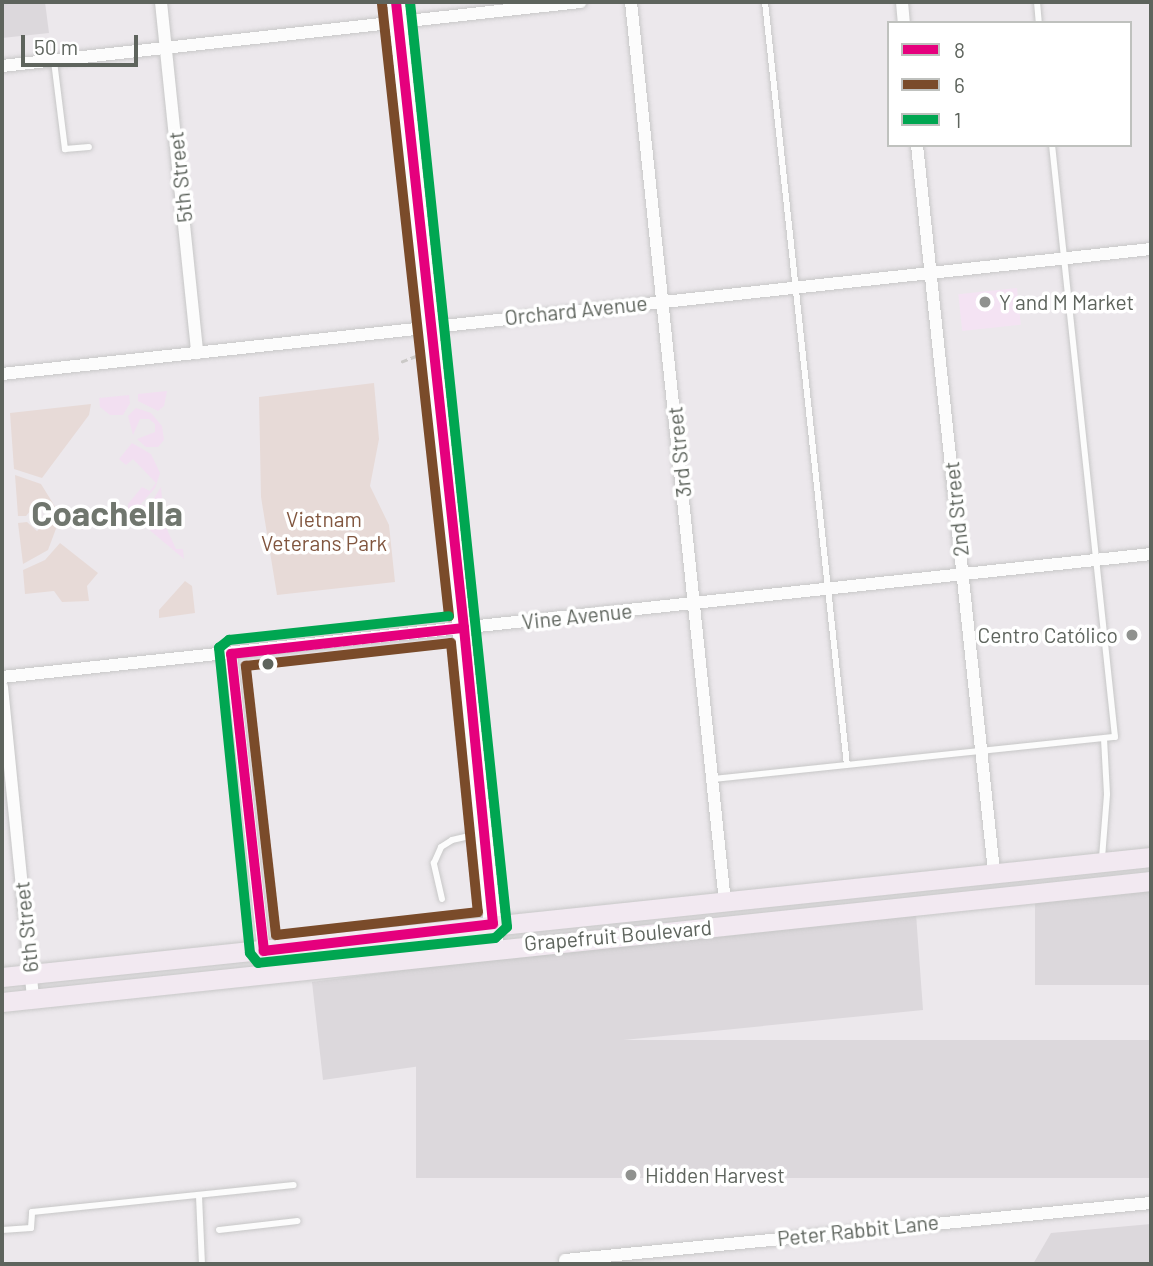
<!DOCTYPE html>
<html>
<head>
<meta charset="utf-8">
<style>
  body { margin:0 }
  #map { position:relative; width:1153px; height:1266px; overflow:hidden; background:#ece8ec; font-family:Barlow,sans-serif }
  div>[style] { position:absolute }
  .commercial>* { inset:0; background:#f4e3f3; transform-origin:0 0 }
  .industrial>* { inset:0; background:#dcd8dc; transform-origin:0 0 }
  .green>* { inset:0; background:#e7dad7 }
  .sand>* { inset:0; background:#f2dff1 }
  .path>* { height:2.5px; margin-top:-1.25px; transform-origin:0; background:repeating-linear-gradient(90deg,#cbc9c7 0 7px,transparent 0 10.5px) }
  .roads { filter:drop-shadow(0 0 2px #c7c7c7) drop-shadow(0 0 2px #c7c7c7) }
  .lane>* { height:6px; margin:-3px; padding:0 3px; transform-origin:3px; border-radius:3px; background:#fcfcfc }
  .street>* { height:12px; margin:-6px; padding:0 6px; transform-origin:6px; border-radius:6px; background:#fcfcfc }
  .secondary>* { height:18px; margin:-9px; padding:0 9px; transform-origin:9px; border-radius:9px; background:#fcfcfc }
  .primary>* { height:19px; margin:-9.5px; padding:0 9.5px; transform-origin:9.5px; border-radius:9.5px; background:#f2e9f1 }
  .bus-1>* { height:10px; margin:-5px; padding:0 5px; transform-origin:5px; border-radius:5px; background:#e5007d }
  .bus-2>* { height:10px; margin:-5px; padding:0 5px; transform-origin:5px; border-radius:5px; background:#7a4b2a }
  .bus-3>* { height:10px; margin:-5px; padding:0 5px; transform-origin:5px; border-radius:5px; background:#00a651 }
  .dots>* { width:19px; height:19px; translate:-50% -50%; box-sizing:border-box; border:4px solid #fff; border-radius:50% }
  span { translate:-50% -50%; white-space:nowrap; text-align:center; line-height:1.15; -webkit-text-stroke:7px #fff; paint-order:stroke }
  .street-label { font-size:21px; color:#5e645d }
  .poi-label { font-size:21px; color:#5e645d }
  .left { translate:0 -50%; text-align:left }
  .right { translate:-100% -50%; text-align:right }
  .park-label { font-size:21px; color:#81563f }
  .town-label { font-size:35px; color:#70766e; font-weight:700 }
  .frame { position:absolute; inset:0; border:4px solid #5e645d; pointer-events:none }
  .legend { position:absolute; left:887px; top:21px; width:245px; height:126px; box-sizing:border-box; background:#fff; border:2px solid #bfc1be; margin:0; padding:9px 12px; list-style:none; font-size:21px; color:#5e645d }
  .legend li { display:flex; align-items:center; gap:14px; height:35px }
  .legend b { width:35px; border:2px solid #bfc1be }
  .scale { position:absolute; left:21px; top:35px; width:117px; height:32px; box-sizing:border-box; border:4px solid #5e645d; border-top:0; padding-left:9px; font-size:21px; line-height:24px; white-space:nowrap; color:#5e645d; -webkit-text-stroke:5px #fff; paint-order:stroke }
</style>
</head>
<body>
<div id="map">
  <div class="commercial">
    <i style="left:1017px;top:288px;width:37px;height:59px;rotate:84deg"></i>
  </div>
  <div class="industrial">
    <i style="clip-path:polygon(2px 2px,45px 2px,49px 33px,2px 38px)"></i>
    <i style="left:1151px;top:890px;width:95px;height:116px;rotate:90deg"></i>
    <i style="clip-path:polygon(916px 914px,923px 1010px,553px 1047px,323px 1080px,312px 982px,541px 952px)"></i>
    <i style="left:1151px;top:1040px;width:138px;height:735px;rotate:90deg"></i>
    <i style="clip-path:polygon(1151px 1224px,1151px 1264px,1033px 1264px,1051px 1233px)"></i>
  </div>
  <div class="green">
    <i style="clip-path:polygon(374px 383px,379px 439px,370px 486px,389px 525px,395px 582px,277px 595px,261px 497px,259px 397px)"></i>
    <i style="clip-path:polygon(91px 404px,89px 415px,42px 478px,14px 469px,10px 413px)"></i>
    <i style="clip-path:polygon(15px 475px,41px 484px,59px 513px,49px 514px,35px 505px,26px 516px,18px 516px)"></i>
    <i style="clip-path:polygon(60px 518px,48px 550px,23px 564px,18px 523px,27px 522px,37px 531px,50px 519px)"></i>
    <i style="clip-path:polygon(60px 543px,98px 573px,87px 586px,89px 601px,62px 602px,54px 591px,25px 594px,23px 570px,45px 560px)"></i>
    <i style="clip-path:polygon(185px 581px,192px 586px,195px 613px,159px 618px,159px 610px)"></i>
  </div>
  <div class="sand">
    <i style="clip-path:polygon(167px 391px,164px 406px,158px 411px,138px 401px,138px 394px)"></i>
    <i style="clip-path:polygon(129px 395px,130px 403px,123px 415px,110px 415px,100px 407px,99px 398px)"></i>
    <i style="clip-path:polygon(136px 408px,151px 413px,162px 426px,164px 440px,158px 447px,146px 447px,137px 439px,155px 432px,155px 424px,149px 419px,140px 419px,133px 435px,128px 416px)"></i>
    <i style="clip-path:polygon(132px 443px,151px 454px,160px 473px,155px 488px,140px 505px,149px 506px,161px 487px,164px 523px,176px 549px,183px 549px,184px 559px,128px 512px,128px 504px,142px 487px,150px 491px,156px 483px,133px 459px,126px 465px,119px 459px)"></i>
  </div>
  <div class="path">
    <i style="left:401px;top:362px;width:18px;rotate:-22deg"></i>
  </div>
  <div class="roads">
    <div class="lane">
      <i style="left:765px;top:2px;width:767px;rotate:83.87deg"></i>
      <i style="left:1037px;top:2px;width:21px;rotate:85deg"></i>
      <i style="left:54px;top:61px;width:89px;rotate:82.9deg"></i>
      <i style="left:65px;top:149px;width:24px;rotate:-5deg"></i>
      <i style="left:714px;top:779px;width:403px;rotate:-6deg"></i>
      <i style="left:1115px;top:737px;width:595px;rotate:-96.07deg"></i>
      <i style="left:1102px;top:858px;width:64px;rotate:-85.5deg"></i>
      <i style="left:1107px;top:794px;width:55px;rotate:-93.1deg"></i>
      <i style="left:442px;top:899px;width:37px;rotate:-103deg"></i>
      <i style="left:434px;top:863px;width:17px;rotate:-66deg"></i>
      <i style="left:441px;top:847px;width:13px;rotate:-32deg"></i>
      <i style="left:452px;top:840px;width:31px;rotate:-13deg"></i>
      <i style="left:199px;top:1196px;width:68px;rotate:87.5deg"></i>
      <i style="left:2px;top:1230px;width:29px;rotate:-4deg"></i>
      <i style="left:31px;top:1228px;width:16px;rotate:-86deg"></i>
      <i style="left:32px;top:1212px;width:263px;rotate:-5.9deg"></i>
      <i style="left:219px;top:1230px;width:79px;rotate:-6.6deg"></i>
    </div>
    <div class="street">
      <i style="left:161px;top:2px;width:353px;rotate:84.1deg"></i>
      <i style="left:631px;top:2px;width:905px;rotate:84.04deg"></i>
      <i style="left:902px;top:2px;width:21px;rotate:85deg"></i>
      <i style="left:2px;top:66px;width:582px;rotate:-6.32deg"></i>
      <i style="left:917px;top:145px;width:731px;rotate:83.95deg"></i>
      <i style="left:2px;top:374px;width:1156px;rotate:-6.21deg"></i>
      <i style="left:231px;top:654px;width:299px;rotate:83.7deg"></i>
      <i style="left:2px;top:677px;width:1156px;rotate:-6.11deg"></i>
      <i style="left:2px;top:687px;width:314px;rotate:84.3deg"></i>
      <i style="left:565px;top:1260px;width:589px;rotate:-5.56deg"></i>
    </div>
    <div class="secondary">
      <i style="left:396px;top:2px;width:950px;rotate:84.02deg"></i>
    </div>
    <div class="primary">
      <i style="left:2px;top:977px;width:1155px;rotate:-5.96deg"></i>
      <i style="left:2px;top:1002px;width:1155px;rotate:-6.01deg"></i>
    </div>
  </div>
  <div class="bus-1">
    <i style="left:396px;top:2px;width:630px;rotate:83.8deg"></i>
    <i style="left:464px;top:628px;width:297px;rotate:84.4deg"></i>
    <i style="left:493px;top:924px;width:231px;rotate:173.3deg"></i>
    <i style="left:264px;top:951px;width:299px;rotate:-96.3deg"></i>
    <i style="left:231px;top:654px;width:234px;rotate:-6.4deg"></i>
  </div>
  <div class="bus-2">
    <i style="left:382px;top:4px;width:616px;rotate:83.75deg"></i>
    <i style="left:451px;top:643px;width:270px;rotate:84.3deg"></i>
    <i style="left:478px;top:912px;width:203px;rotate:173.5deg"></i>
    <i style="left:276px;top:935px;width:271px;rotate:-96.4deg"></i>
    <i style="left:246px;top:666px;width:206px;rotate:-6.4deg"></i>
  </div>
  <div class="bus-3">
    <i style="left:410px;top:2px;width:930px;rotate:84.01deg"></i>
    <i style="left:507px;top:927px;width:16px;rotate:137deg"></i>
    <i style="left:495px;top:938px;width:238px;rotate:174deg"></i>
    <i style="left:258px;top:963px;width:13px;rotate:-129deg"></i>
    <i style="left:250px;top:953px;width:307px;rotate:-95.8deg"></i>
    <i style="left:219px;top:648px;width:13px;rotate:-39deg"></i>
    <i style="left:229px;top:640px;width:221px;rotate:-6.2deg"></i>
  </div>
  <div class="dots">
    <i style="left:985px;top:302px;background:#90928f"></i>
    <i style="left:1132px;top:635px;background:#90928f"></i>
    <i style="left:268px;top:664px;background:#5e645d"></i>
    <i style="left:631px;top:1175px;background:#90928f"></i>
  </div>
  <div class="street-label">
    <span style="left:180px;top:177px;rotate:-96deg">5th Street</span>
    <span style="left:576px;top:310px;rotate:-6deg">Orchard Avenue</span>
    <span style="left:679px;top:452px;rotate:-96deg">3rd Street</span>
    <span style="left:956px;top:509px;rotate:-96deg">2nd Street</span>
    <span style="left:577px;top:616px;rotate:-6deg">Vine Avenue</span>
    <span style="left:26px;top:927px;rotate:-96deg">6th Street</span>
    <span style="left:618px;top:935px;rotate:-5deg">Grapefruit Boulevard</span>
    <span style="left:858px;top:1230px;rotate:-6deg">Peter Rabbit Lane</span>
  </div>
  <div class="poi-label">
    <span class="left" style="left:999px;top:302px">Y and M Market</span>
    <span class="right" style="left:1118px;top:635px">Centro Católico</span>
    <span class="left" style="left:645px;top:1175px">Hidden Harvest</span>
  </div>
  <div class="park-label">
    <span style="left:324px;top:531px">Vietnam<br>Veterans Park</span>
  </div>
  <div class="town-label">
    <span style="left:107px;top:512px">Coachella</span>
  </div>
  <div class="frame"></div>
  <ul class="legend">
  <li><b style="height:9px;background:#e5007d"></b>8</li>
  <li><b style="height:9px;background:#7a4b2a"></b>6</li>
  <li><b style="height:9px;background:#00a651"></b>1</li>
  </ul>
  <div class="scale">50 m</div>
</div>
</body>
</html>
